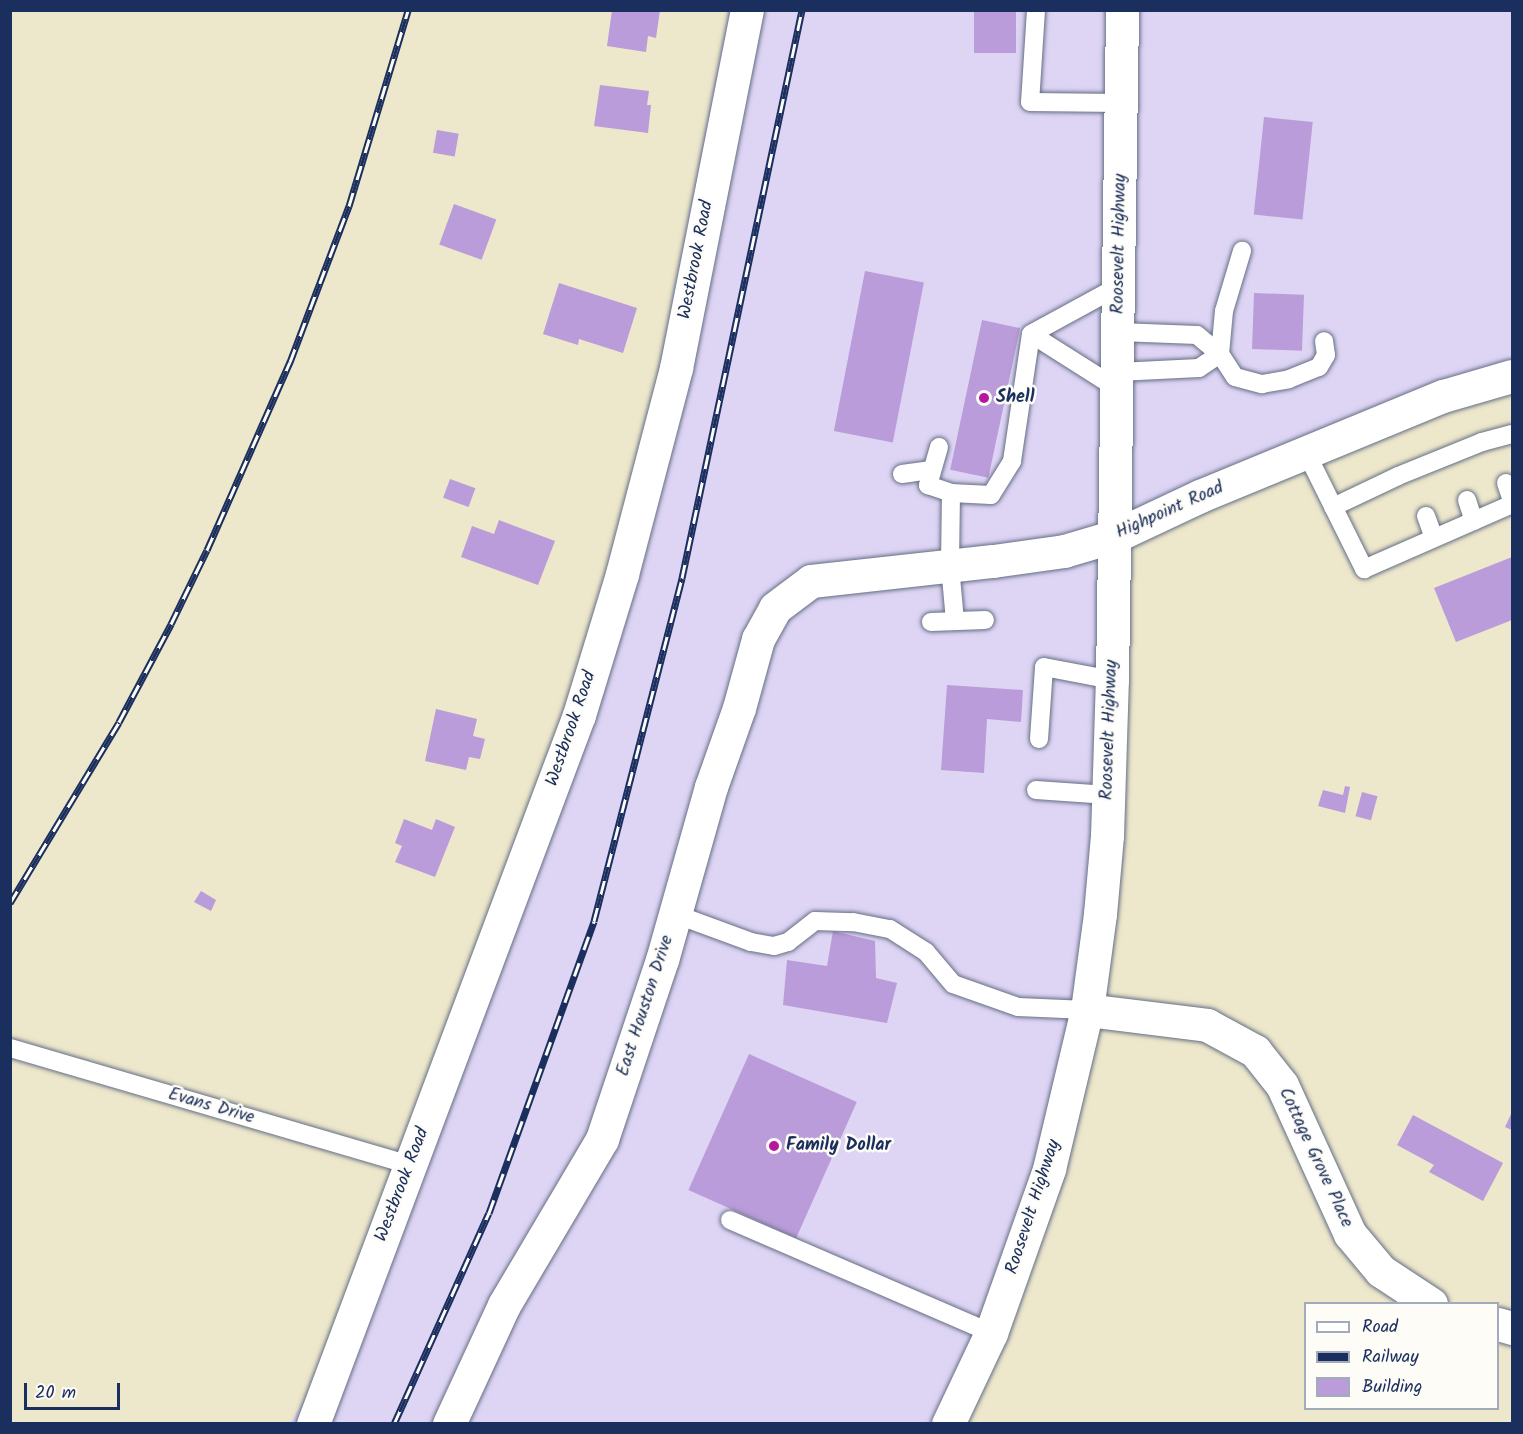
<!DOCTYPE html>
<html>
<head>
<meta charset="utf-8">
<style>
  body { margin:0 }
  #map { position:relative; width:1523px; height:1434px; overflow:hidden; background:#ede7cb; font-family:Kalam,sans-serif }
  div>[style] { position:absolute }
  .built>* { inset:0; background:#ded5f5 }
  .building>* { inset:0; background:#b99cd9; transform-origin:0 0 }
  .roads { filter:drop-shadow(0 0 2px #646f84) drop-shadow(0 0 2px #646f84) }
  .lane>* { height:18px; margin:-9px; padding:0 9px; transform-origin:9px; border-radius:9px; background:#fff }
  .street>* { height:33px; margin:-16.5px; padding:0 16.5px; transform-origin:16.5px; border-radius:16.5px; background:#fff }
  .secondary>* { height:33px; margin:-16.5px; padding:0 16.5px; transform-origin:16.5px; border-radius:16.5px; background:#fff }
  .primary>* { height:33px; margin:-16.5px; padding:0 16.5px; transform-origin:16.5px; border-radius:16.5px; background:#fff }
  .rail>* { height:7px; margin-top:-3.5px; transform-origin:0; background:repeating-linear-gradient(90deg,#fdfcf7 0 14px,#1b2f5e 0 28px); box-sizing:border-box; border-block:2px solid #1b2f5e }
  .dots>* { width:16px; height:16px; translate:-50% -50%; box-sizing:border-box; border:3px solid #fdfcf7; border-radius:50% }
  span { translate:-50% -50%; white-space:nowrap; text-align:center; line-height:1.15; -webkit-text-stroke:5px #fdfcf7; paint-order:stroke }
  .street-label { font-size:18px; color:#1b2f5e }
  .poi-label { font-size:18px; color:#1b2f5e; font-weight:700 }
  .left { translate:0 -50%; text-align:left }
  .frame { position:absolute; inset:0; border:12px solid #1b2f5e; pointer-events:none }
  .legend { position:absolute; left:1304px; top:1302px; width:195px; height:108px; box-sizing:border-box; background:#fdfcf7; border:2px solid #a3aaba; margin:0; padding:8px 10px; list-style:none; font-size:18px; color:#1b2f5e }
  .legend li { display:flex; align-items:center; gap:12px; height:30px }
  .legend b { width:30px; border:2px solid #a3aaba }
  .scale { position:absolute; left:24px; top:1383px; width:96px; height:27px; box-sizing:border-box; border:3px solid #1b2f5e; border-top:0; padding-left:8px; font-size:18px; line-height:21px; white-space:nowrap; color:#1b2f5e; -webkit-text-stroke:4px #fdfcf7; paint-order:stroke }
</style>
</head>
<body>
<div id="map">
  <div class="built">
    <i style="clip-path:polygon(729px 11px,1512px 11px,1512px 381px,1128px 522px,1098px 1029px,936px 1423px,290px 1424px,344px 1330px,585px 741px)"></i>
  </div>
  <div class="building">
    <i style="clip-path:polygon(612px 10px,660px 10px,656px 38px,648px 36px,646px 52px,607px 46px)"></i>
    <i style="left:974px;top:10px;width:42px;height:43px"></i>
    <i style="clip-path:polygon(600px 85px,649px 91px,647px 105px,651px 105px,648px 133px,594px 126px)"></i>
    <i style="left:1264px;top:117px;width:49px;height:98px;rotate:6deg"></i>
    <i style="left:437px;top:130px;width:22px;height:23px;rotate:10deg"></i>
    <i style="left:454px;top:204px;width:45px;height:43px;rotate:20deg"></i>
    <i style="left:865px;top:271px;width:60px;height:163px;rotate:11deg"></i>
    <i style="clip-path:polygon(559px 283px,637px 308px,623px 353px,579px 339px,578px 345px,543px 334px)"></i>
    <i style="left:1254px;top:293px;width:50px;height:56px;rotate:2deg"></i>
    <i style="left:982px;top:320px;width:39px;height:153px;rotate:12deg"></i>
    <i style="left:450px;top:479px;width:27px;height:20px;rotate:20deg"></i>
    <i style="clip-path:polygon(499px 520px,555px 541px,538px 585px,461px 557px,472px 526px,494px 534px)"></i>
    <i style="clip-path:polygon(1512px 557px,1512px 620px,1456px 642px,1434px 588px)"></i>
    <i style="clip-path:polygon(947px 685px,1023px 690px,1021px 722px,987px 719px,984px 773px,941px 770px)"></i>
    <i style="clip-path:polygon(436px 709px,477px 719px,473px 736px,485px 739px,480px 759px,469px 757px,466px 770px,425px 761px)"></i>
    <i style="clip-path:polygon(1345px 786px,1350px 787px,1345px 813px,1318px 806px,1323px 790px,1343px 795px)"></i>
    <i style="left:1362px;top:792px;width:16px;height:25px;rotate:15deg"></i>
    <i style="clip-path:polygon(404px 819px,432px 830px,436px 819px,455px 827px,435px 877px,395px 862px,402px 846px,395px 843px)"></i>
    <i style="clip-path:polygon(201px 891px,216px 900px,211px 911px,194px 902px)"></i>
    <i style="clip-path:polygon(833px 931px,875px 941px,876px 978px,897px 983px,887px 1023px,783px 1005px,787px 960px,827px 966px)"></i>
    <i style="left:749px;top:1054px;width:118px;height:149px;rotate:24deg"></i>
    <i style="clip-path:polygon(1512px 1112px,1512px 1130px,1505px 1127px)"></i>
    <i style="clip-path:polygon(1413px 1115px,1503px 1163px,1483px 1201px,1429px 1172px,1434px 1165px,1397px 1145px)"></i>
  </div>
  <div class="roads">
    <div class="lane">
      <i style="left:1036px;top:10px;width:92px;rotate:93.7deg"></i>
      <i style="left:1030px;top:102px;width:91px;rotate:0.6deg"></i>
      <i style="left:1119px;top:332px;width:78px;rotate:2.2deg"></i>
      <i style="left:1197px;top:335px;width:30px;rotate:40deg"></i>
      <i style="left:1220px;top:354px;width:27px;rotate:57deg"></i>
      <i style="left:1235px;top:377px;width:28px;rotate:15deg"></i>
      <i style="left:1262px;top:384px;width:27px;rotate:-10deg"></i>
      <i style="left:1289px;top:379px;width:32px;rotate:-22deg"></i>
      <i style="left:1319px;top:367px;width:14px;rotate:-60deg"></i>
      <i style="left:1326px;top:355px;width:14px;rotate:-98deg"></i>
      <i style="left:1031px;top:334px;width:103px;rotate:32.3deg"></i>
      <i style="left:1031px;top:334px;width:100px;rotate:-28.6deg"></i>
      <i style="left:1220px;top:354px;width:43px;rotate:-84.7deg"></i>
      <i style="left:1224px;top:311px;width:63px;rotate:-73.3deg"></i>
      <i style="left:1118px;top:372px;width:81px;rotate:-2.8deg"></i>
      <i style="left:1199px;top:368px;width:25px;rotate:-34deg"></i>
      <i style="left:939px;top:447px;width:40px;rotate:106deg"></i>
      <i style="left:928px;top:485px;width:24px;rotate:19deg"></i>
      <i style="left:951px;top:493px;width:40px;rotate:2.9deg"></i>
      <i style="left:991px;top:495px;width:40px;rotate:-58deg"></i>
      <i style="left:1012px;top:461px;width:128px;rotate:-81.5deg"></i>
      <i style="left:1306px;top:452px;width:131px;rotate:63.6deg"></i>
      <i style="left:1364px;top:569px;width:162px;rotate:-23.7deg"></i>
      <i style="left:902px;top:474px;width:30px;rotate:-8deg"></i>
      <i style="left:1506px;top:483px;width:18px;rotate:71deg"></i>
      <i style="left:951px;top:493px;width:73px;rotate:90.8deg"></i>
      <i style="left:950px;top:566px;width:55px;rotate:84.8deg"></i>
      <i style="left:1467px;top:500px;width:22px;rotate:72deg"></i>
      <i style="left:1333px;top:507px;width:72px;rotate:-25.5deg"></i>
      <i style="left:1398px;top:476px;width:91px;rotate:-22deg"></i>
      <i style="left:1482px;top:442px;width:31px;rotate:-15deg"></i>
      <i style="left:1426px;top:516px;width:23px;rotate:70deg"></i>
      <i style="left:931px;top:622px;width:54px;rotate:-2.1deg"></i>
      <i style="left:1039px;top:739px;width:72px;rotate:-86deg"></i>
      <i style="left:1044px;top:667px;width:69px;rotate:10.8deg"></i>
      <i style="left:1036px;top:790px;width:72px;rotate:4deg"></i>
      <i style="left:675px;top:914px;width:81px;rotate:20.2deg"></i>
      <i style="left:751px;top:942px;width:23px;rotate:10deg"></i>
      <i style="left:774px;top:946px;width:15px;rotate:-16deg"></i>
      <i style="left:788px;top:942px;width:34px;rotate:-38deg"></i>
      <i style="left:815px;top:921px;width:38px;rotate:2deg"></i>
      <i style="left:853px;top:922px;width:38px;rotate:11deg"></i>
      <i style="left:890px;top:929px;width:43px;rotate:32.6deg"></i>
      <i style="left:926px;top:952px;width:42px;rotate:49.8deg"></i>
      <i style="left:953px;top:984px;width:69px;rotate:19.5deg"></i>
      <i style="left:1018px;top:1007px;width:69px;rotate:2.5deg"></i>
      <i style="left:10px;top:1048px;width:418px;rotate:16.3deg"></i>
      <i style="left:730px;top:1220px;width:284px;rotate:23.4deg"></i>
    </div>
    <div class="street">
      <i style="left:1087px;top:1010px;width:121px;rotate:7.1deg"></i>
      <i style="left:1207px;top:1025px;width:55px;rotate:28.4deg"></i>
      <i style="left:1255px;top:1051px;width:43px;rotate:51.5deg"></i>
      <i style="left:1282px;top:1085px;width:164px;rotate:65.5deg"></i>
      <i style="left:1350px;top:1234px;width:48px;rotate:50deg"></i>
      <i style="left:1381px;top:1271px;width:60px;rotate:33.4deg"></i>
      <i style="left:1498px;top:1324px;width:15px;rotate:16deg"></i>
      <i style="left:313px;top:1424px;width:757px;rotate:-69.44deg"></i>
      <i style="left:579px;top:715px;width:147px;rotate:-73deg"></i>
      <i style="left:622px;top:574px;width:213px;rotate:-75.3deg"></i>
      <i style="left:676px;top:368px;width:365px;rotate:-78.8deg"></i>
      <i style="left:449px;top:1424px;width:131px;rotate:-65.2deg"></i>
      <i style="left:504px;top:1305px;width:193px;rotate:-59.4deg"></i>
      <i style="left:602px;top:1139px;width:189px;rotate:-71.5deg"></i>
      <i style="left:662px;top:960px;width:180px;rotate:-74.2deg"></i>
      <i style="left:711px;top:787px;width:84px;rotate:-70.5deg"></i>
      <i style="left:739px;top:708px;width:72px;rotate:-74.6deg"></i>
      <i style="left:758px;top:639px;width:35px;rotate:-61deg"></i>
      <i style="left:775px;top:608px;width:45px;rotate:-36.9deg"></i>
    </div>
    <div class="secondary">
      <i style="left:811px;top:581px;width:183px;rotate:-6.3deg"></i>
      <i style="left:993px;top:561px;width:72px;rotate:-8deg"></i>
      <i style="left:1064px;top:551px;width:53px;rotate:-16.4deg"></i>
      <i style="left:1115px;top:536px;width:94px;rotate:-25.2deg"></i>
      <i style="left:1200px;top:496px;width:263px;rotate:-22.4deg"></i>
      <i style="left:1443px;top:396px;width:72px;rotate:-16.2deg"></i>
    </div>
    <div class="primary">
      <i style="left:948px;top:1424px;width:101px;rotate:-64.7deg"></i>
      <i style="left:991px;top:1333px;width:174px;rotate:-70.5deg"></i>
      <i style="left:1049px;top:1169px;width:163px;rotate:-76.6deg"></i>
      <i style="left:1087px;top:1010px;width:97px;rotate:-82.3deg"></i>
      <i style="left:1100px;top:914px;width:78px;rotate:-84.9deg"></i>
      <i style="left:1107px;top:836px;width:156px;rotate:-88.2deg"></i>
      <i style="left:1112px;top:680px;width:670px;rotate:-89.14deg"></i>
    </div>
  </div>
  <div class="rail">
    <i style="left:10px;top:903px;width:211px;rotate:-58.9deg"></i>
    <i style="left:119px;top:722px;width:111px;rotate:-62deg"></i>
    <i style="left:171px;top:624px;width:82px;rotate:-64.1deg"></i>
    <i style="left:207px;top:550px;width:206px;rotate:-66.2deg"></i>
    <i style="left:290px;top:362px;width:167px;rotate:-69.3deg"></i>
    <i style="left:349px;top:206px;width:205px;rotate:-73.2deg"></i>
    <i style="left:394px;top:1424px;width:231px;rotate:-65.8deg"></i>
    <i style="left:489px;top:1213px;width:310px;rotate:-70.2deg"></i>
    <i style="left:594px;top:921px;width:354px;rotate:-75.6deg"></i>
    <i style="left:682px;top:578px;width:581px;rotate:-78.07deg"></i>
  </div>
  <div class="dots">
    <i style="left:984px;top:398px;background:#b5179e"></i>
    <i style="left:774px;top:1146px;background:#b5179e"></i>
  </div>
  <div class="street-label">
    <span style="left:1120px;top:244px;rotate:-89deg">Roosevelt Highway</span>
    <span style="left:697px;top:260px;rotate:-79deg">Westbrook Road</span>
    <span style="left:1170px;top:511px;rotate:-24deg">Highpoint Road</span>
    <span style="left:572px;top:729px;rotate:-71deg">Westbrook Road</span>
    <span style="left:1110px;top:730px;rotate:-88deg">Roosevelt Highway</span>
    <span style="left:646px;top:1006px;rotate:-72deg">East Houston Drive</span>
    <span style="left:211px;top:1107px;rotate:16deg">Evans Drive</span>
    <span style="left:1315px;top:1158px;rotate:65deg">Cottage Grove Place</span>
    <span style="left:403px;top:1185px;rotate:-69deg">Westbrook Road</span>
    <span style="left:1034px;top:1207px;rotate:-72deg">Roosevelt Highway</span>
  </div>
  <div class="poi-label">
    <span class="left" style="left:996px;top:398px">Shell</span>
    <span class="left" style="left:786px;top:1146px">Family Dollar</span>
  </div>
  <div class="frame"></div>
  <ul class="legend">
  <li><b style="height:8px;background:#fff"></b>Road</li>
  <li><b style="height:8px;background:#1b2f5e"></b>Railway</li>
  <li><b style="height:16px;background:#b99cd9"></b>Building</li>
  </ul>
  <div class="scale">20 m</div>
</div>
</body>
</html>
